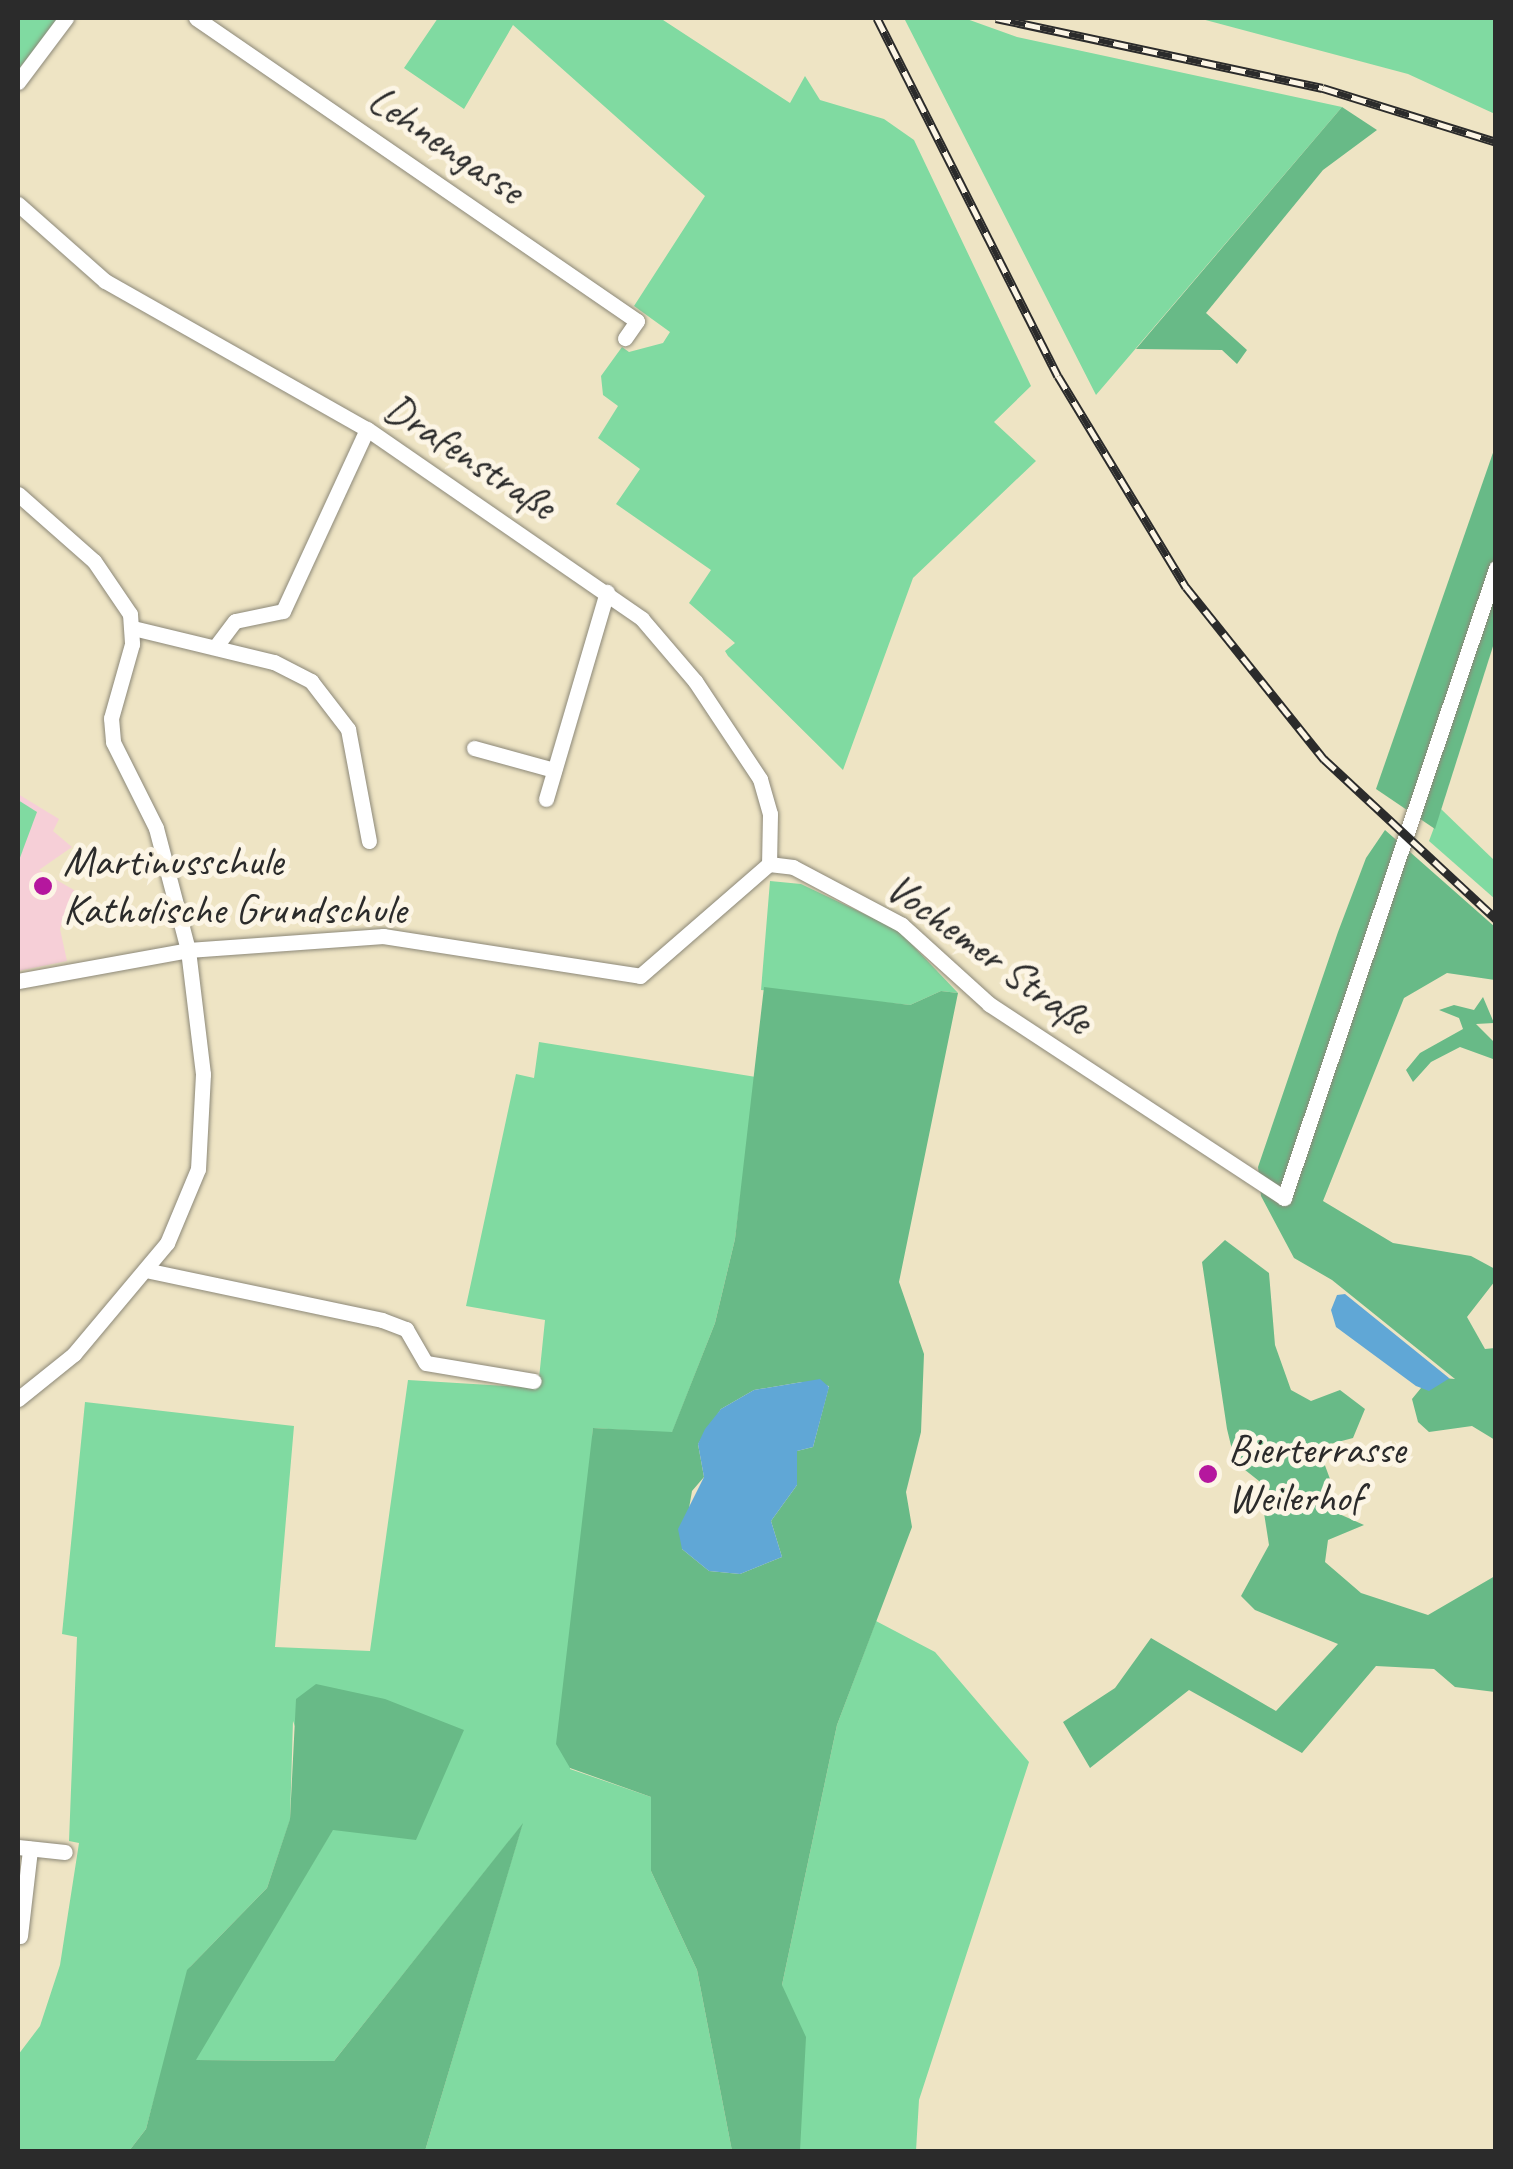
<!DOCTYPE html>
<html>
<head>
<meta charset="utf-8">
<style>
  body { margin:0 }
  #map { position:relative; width:1513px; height:2169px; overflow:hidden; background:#eee4c4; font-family:Caveat,sans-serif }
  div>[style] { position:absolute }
  .built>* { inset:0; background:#f6cfd7 }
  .green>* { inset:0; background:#80daa1 }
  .forest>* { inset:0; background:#68ba87 }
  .water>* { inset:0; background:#60a7d6 }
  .roads { filter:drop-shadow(0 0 2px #8c8878) drop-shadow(0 0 2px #8c8878) }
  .minor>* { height:15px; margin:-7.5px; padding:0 7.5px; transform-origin:7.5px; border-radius:7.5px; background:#fff }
  .rail>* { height:9px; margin-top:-4.5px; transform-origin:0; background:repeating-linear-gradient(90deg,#fcf5e5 0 15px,#2b2b2b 0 30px); box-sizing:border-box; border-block:2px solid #2b2b2b }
  .dots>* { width:28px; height:28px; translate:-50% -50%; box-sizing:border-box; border:5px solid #fcf5e5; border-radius:50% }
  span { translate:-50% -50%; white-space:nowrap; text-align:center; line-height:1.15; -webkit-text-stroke:10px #fcf5e5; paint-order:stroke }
  .street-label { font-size:42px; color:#2b2b2b }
  .poi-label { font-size:42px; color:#2b2b2b }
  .left { translate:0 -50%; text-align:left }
  .frame { position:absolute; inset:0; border:20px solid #2b2b2b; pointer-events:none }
</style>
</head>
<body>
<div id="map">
  <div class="built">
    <i style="clip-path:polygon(18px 794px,59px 819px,53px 831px,72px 847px,39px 870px,74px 890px,60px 929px,67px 961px,18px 971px)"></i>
  </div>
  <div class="green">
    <i style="clip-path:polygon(18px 18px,59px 18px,18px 70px)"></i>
    <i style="clip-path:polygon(438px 18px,660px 18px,790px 103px,805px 76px,820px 100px,884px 119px,914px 140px,1031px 386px,994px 422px,1036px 461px,913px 578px,843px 770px,728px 656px,725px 651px,735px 643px,689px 603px,711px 570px,616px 504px,640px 469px,598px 438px,618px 406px,603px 395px,601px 376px,622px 347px,629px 352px,663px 343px,670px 332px,634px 306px,705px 196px,513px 25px,464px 109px,404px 68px)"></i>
    <i style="clip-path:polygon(904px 18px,964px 18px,1017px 37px,1342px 107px,1096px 395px)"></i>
    <i style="clip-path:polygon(1198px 18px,1495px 18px,1495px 114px,1408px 74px)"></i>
    <i style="clip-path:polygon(18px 800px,37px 812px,18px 863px)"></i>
    <i style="clip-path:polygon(1441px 809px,1495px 861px,1495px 899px,1429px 841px)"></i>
    <i style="clip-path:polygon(770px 881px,801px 884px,898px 930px,958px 993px,941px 991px,910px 1005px,761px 990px)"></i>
    <i style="clip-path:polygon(539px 1042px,756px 1077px,735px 1239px,715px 1323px,672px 1433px,593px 1428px,570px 1769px,651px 1797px,651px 1871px,697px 1970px,732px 2151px,425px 2151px,522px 1825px,334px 2061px,195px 2060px,333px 1829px,293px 1721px,290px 1820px,267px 1888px,190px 1967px,146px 2129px,129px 2151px,18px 2151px,18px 2055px,40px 2026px,60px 1965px,79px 1843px,69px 1841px,77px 1637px,62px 1634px,85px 1402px,294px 1426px,275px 1647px,370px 1651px,408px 1380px,538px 1388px,545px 1320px,466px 1306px,516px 1074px,534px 1078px)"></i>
    <i style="clip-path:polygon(876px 1621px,935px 1652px,1029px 1762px,919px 2100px,916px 2151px,797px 2151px,782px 1985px,837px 1725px)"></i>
  </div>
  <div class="forest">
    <i style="clip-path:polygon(1342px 107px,1377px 130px,1323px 170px,1206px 313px,1247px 350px,1237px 364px,1222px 350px,1136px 349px)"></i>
    <i style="clip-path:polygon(1495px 447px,1495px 640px,1435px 829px,1376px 789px)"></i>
    <i style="clip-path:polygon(1385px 830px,1495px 927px,1495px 980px,1447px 973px,1404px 998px,1323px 1201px,1393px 1243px,1471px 1256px,1495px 1269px,1495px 1281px,1467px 1317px,1485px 1349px,1495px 1348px,1495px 1440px,1472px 1426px,1429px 1432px,1418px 1422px,1412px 1399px,1430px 1377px,1455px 1379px,1332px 1280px,1294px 1258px,1261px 1196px,1258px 1167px,1338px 932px,1366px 858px)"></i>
    <i style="clip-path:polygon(evenodd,764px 987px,910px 1005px,941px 991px,958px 993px,899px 1282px,924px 1354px,921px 1432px,906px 1492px,912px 1527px,837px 1725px,782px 1985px,806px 2037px,800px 2151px,732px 2151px,697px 1970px,651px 1871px,651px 1797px,570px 1768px,556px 1744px,593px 1428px,672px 1432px,715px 1323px,735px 1239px,764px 987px,802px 1382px,829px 1386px,813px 1447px,797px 1451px,797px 1485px,771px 1521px,782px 1557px,740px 1574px,709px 1571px,682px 1549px,692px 1491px,704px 1477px,698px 1444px,721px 1409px,754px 1390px,802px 1382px)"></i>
    <i style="clip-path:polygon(1483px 997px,1494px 1023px,1476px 1024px,1495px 1043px,1493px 1059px,1460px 1047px,1431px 1062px,1413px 1082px,1406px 1070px,1420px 1053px,1463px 1029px,1459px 1018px,1439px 1010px,1454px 1005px,1474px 1010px)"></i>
    <i style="clip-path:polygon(1225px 1240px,1269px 1273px,1275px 1345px,1291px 1390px,1311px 1401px,1340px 1390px,1365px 1409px,1353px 1438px,1311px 1449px,1320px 1452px,1330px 1479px,1319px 1496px,1328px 1509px,1364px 1525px,1328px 1540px,1325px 1562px,1361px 1593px,1428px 1615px,1495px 1576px,1495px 1692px,1455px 1687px,1434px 1669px,1376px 1666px,1302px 1753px,1189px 1690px,1090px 1768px,1063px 1722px,1115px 1688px,1151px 1638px,1276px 1711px,1338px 1644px,1255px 1610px,1241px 1596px,1269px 1545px,1259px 1481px,1235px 1462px,1227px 1429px,1202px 1262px)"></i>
    <i style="clip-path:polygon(316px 1684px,385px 1699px,464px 1730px,416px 1840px,333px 1830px,196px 2060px,334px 2061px,523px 1823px,425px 2151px,129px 2151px,146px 2129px,187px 1970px,267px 1888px,290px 1819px,296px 1699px)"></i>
  </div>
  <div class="water">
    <i style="clip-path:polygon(1345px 1294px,1449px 1378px,1450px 1378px,1429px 1391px,1416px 1386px,1336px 1327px,1331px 1310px,1337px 1295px)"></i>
    <i style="clip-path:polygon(820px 1379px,829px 1387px,813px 1447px,797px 1451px,797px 1485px,771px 1521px,782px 1557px,740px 1574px,709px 1571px,682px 1549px,678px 1529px,704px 1477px,698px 1444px,705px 1429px,721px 1409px,754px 1390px)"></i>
  </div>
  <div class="roads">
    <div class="minor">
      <i style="left:196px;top:18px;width:535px;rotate:34.49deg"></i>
      <i style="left:637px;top:321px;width:21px;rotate:125deg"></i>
      <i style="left:18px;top:82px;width:80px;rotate:-53.1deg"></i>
      <i style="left:18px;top:204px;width:116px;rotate:41.5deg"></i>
      <i style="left:105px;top:281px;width:301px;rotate:29.5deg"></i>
      <i style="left:367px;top:429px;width:334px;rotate:34.6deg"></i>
      <i style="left:642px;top:619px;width:82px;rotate:49.5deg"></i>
      <i style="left:695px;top:681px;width:118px;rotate:56.4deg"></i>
      <i style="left:760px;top:779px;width:36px;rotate:74deg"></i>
      <i style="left:770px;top:814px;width:50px;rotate:91.1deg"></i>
      <i style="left:18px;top:494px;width:101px;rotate:41.4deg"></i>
      <i style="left:94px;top:561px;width:64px;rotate:55.8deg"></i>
      <i style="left:130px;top:614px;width:30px;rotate:86deg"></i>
      <i style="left:132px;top:644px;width:77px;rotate:105.8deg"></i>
      <i style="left:111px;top:718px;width:24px;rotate:85deg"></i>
      <i style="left:113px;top:742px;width:96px;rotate:63.4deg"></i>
      <i style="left:156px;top:828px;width:126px;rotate:75.3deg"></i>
      <i style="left:188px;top:950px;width:125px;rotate:83.1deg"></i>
      <i style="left:203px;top:1074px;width:95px;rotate:93deg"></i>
      <i style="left:198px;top:1169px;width:80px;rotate:112.7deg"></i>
      <i style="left:167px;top:1243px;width:145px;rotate:130deg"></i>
      <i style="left:74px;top:1354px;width:72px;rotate:141.2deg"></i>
      <i style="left:133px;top:628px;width:145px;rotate:13.6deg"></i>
      <i style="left:274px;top:662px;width:42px;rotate:27.2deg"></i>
      <i style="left:311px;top:681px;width:61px;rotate:52.4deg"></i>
      <i style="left:348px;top:729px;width:114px;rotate:79.4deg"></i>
      <i style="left:216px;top:646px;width:31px;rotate:-53deg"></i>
      <i style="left:235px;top:621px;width:49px;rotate:-11.8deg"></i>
      <i style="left:283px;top:611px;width:200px;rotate:-65.2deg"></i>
      <i style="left:474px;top:748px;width:83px;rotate:15.4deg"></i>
      <i style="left:546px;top:799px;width:216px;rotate:-73.6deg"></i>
      <i style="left:18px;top:981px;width:173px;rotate:-10.3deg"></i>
      <i style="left:188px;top:950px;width:196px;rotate:-4.1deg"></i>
      <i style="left:383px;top:936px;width:260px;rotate:8.8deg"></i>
      <i style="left:640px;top:976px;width:171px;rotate:-41deg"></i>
      <i style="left:769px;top:864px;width:24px;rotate:7deg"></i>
      <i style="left:793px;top:867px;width:123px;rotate:28deg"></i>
      <i style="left:902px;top:925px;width:118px;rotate:42.2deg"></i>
      <i style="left:989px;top:1004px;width:353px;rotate:33.3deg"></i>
      <i style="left:1284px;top:1198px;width:665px;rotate:-71.4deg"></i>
      <i style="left:150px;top:1271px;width:237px;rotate:11.9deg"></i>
      <i style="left:382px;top:1320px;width:26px;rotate:21deg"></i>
      <i style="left:406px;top:1329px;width:39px;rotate:60deg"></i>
      <i style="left:426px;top:1363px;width:109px;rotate:9.5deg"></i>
      <i style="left:18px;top:1847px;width:47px;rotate:6.1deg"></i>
      <i style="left:20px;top:1936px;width:88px;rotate:-83.4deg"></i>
    </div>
  </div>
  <div class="rail">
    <i style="left:877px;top:18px;width:401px;rotate:63.2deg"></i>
    <i style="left:1058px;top:376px;width:247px;rotate:58.8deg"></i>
    <i style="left:1186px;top:587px;width:221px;rotate:51.3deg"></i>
    <i style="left:1324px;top:759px;width:235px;rotate:42.9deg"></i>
    <i style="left:996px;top:18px;width:334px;rotate:12.1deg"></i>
    <i style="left:1323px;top:88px;width:181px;rotate:17.3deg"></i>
  </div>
  <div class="dots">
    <i style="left:43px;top:886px;background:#b5179e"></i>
    <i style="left:1208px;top:1474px;background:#b5179e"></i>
  </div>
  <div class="street-label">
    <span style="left:446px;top:145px;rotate:34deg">Lehnengasse</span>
    <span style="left:470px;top:457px;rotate:33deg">Drafenstraße</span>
    <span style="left:989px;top:954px;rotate:36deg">Vochemer Straße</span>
  </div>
  <div class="poi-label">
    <span class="left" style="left:63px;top:886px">Martinusschule<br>Katholische Grundschule</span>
    <span class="left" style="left:1228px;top:1474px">Bierterrasse<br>Weilerhof</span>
  </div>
  <div class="frame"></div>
</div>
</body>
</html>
